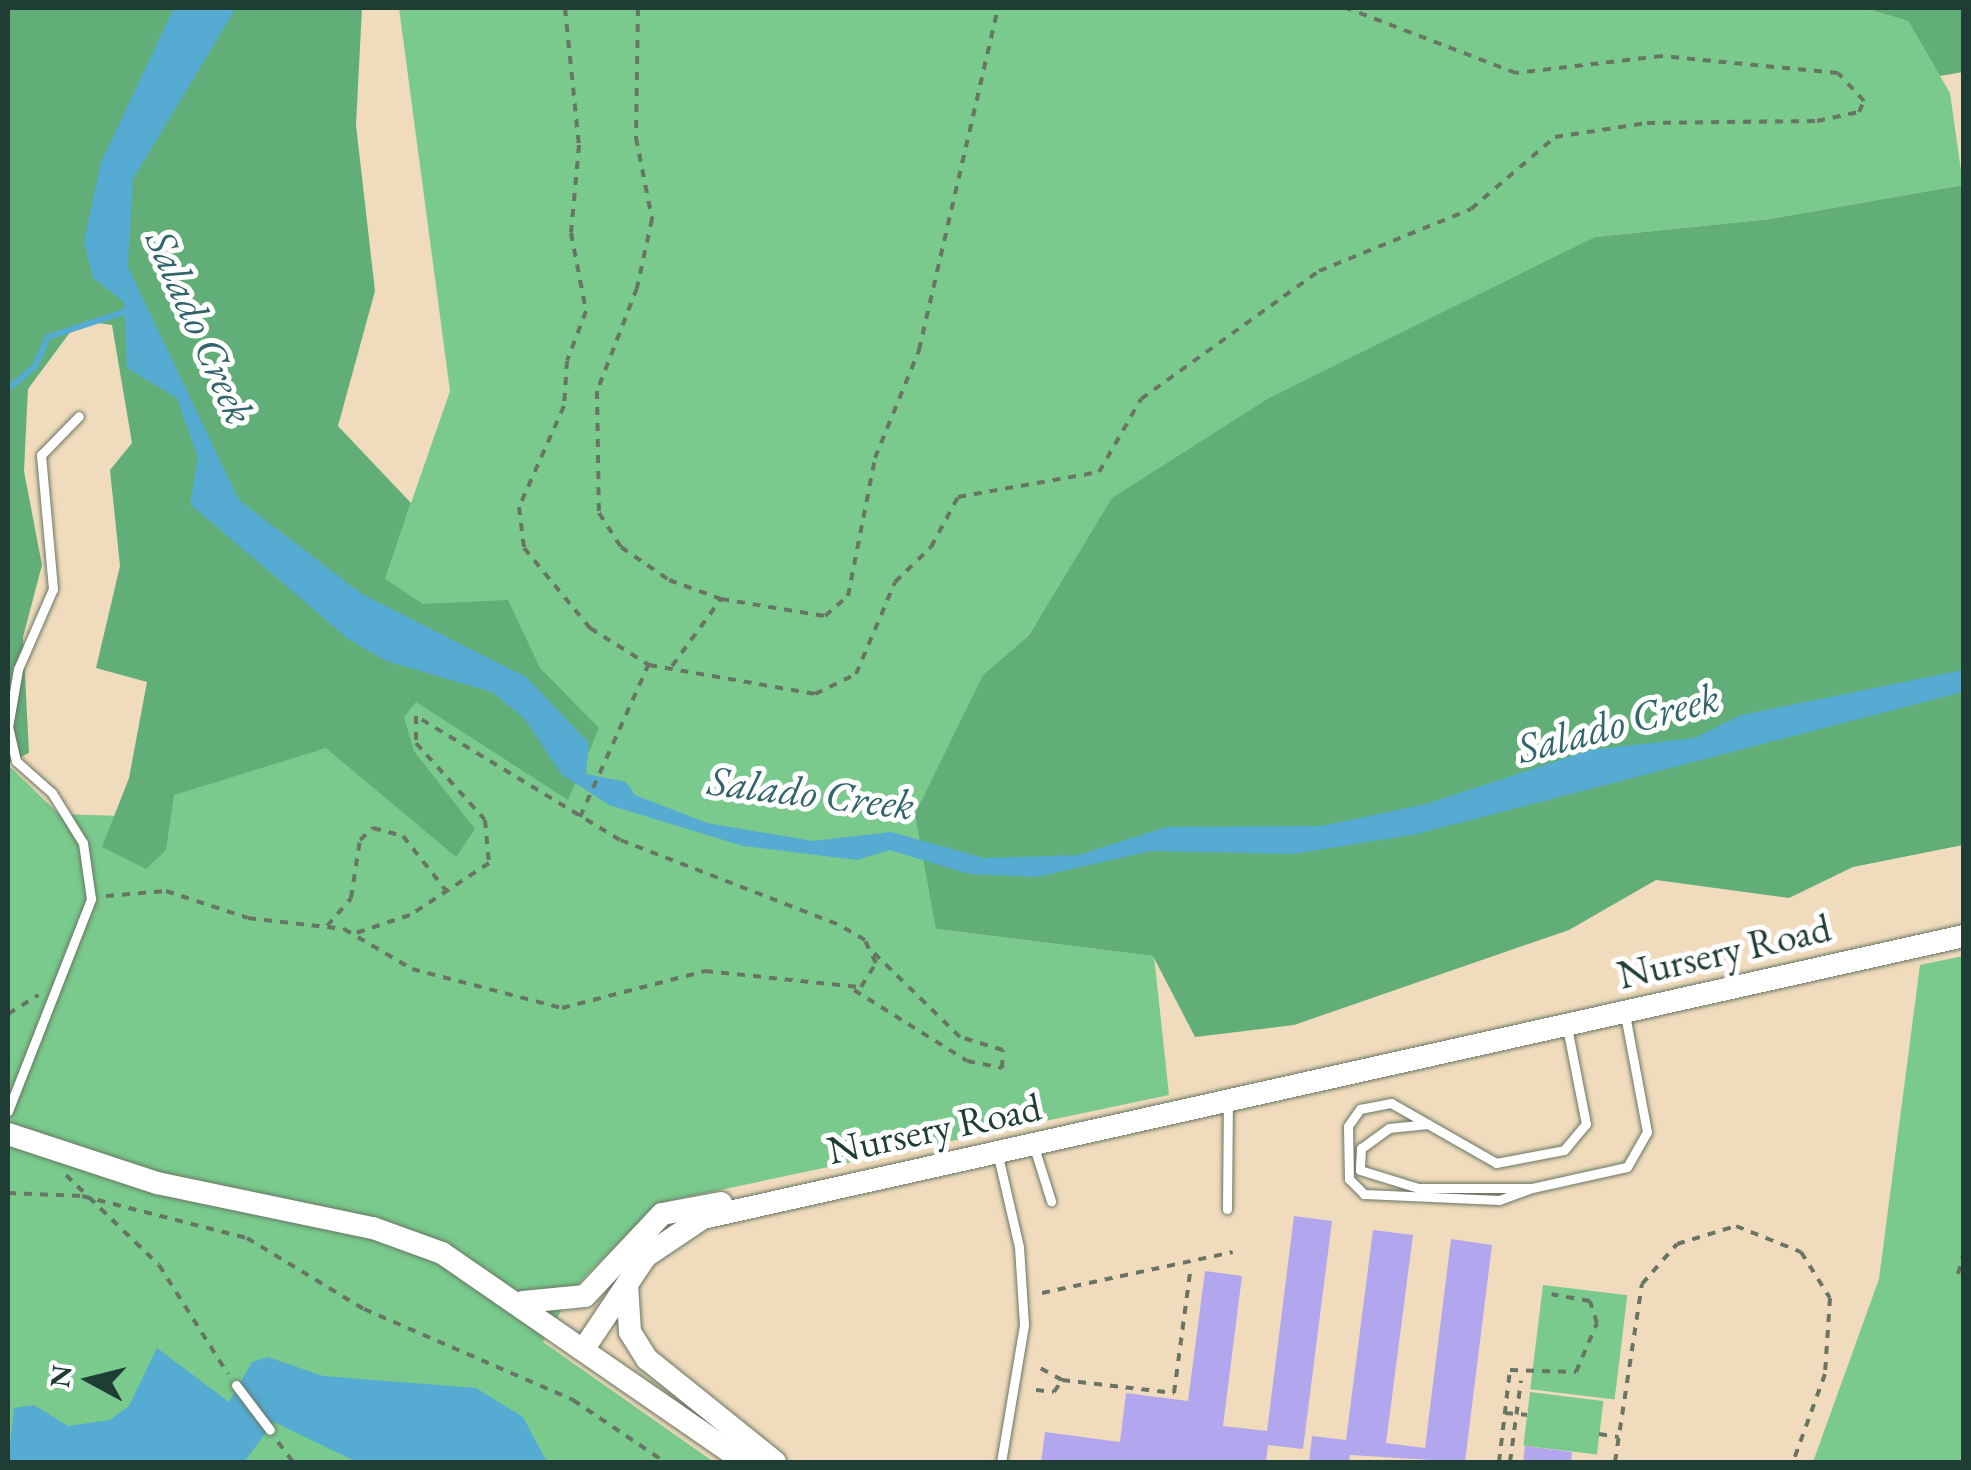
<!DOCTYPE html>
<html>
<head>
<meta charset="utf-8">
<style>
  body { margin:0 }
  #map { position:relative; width:1971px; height:1470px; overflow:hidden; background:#f0dcbc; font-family:"EB Garamond",serif }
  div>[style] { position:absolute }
  .green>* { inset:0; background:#79ca8c; transform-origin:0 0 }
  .forest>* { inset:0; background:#62ae78 }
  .water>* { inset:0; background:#55abd1 }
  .stream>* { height:6px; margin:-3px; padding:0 3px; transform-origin:3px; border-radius:3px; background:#55abd1 }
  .building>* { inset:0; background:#b2a7ee }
  .path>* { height:4px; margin-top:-2px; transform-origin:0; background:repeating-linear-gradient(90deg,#687564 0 8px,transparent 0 16px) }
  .roads { filter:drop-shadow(0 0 2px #687564) drop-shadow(0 0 2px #687564) }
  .service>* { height:9px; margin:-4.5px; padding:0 4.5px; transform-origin:4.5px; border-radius:4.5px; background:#fff }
  .tertiary>* { height:22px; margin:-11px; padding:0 11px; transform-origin:11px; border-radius:11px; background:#fff }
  span { translate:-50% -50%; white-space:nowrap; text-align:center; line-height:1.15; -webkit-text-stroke:10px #fff; paint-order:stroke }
  .street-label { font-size:40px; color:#1f3d34 }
  .water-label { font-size:42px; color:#32646b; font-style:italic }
  .frame { position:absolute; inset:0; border:10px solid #1f3d34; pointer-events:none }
  .north { position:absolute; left:40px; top:1330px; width:100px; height:100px; -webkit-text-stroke:8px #fff; paint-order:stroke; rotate:277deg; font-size:28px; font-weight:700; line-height:40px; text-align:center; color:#1f3d34 }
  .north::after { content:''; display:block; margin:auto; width:35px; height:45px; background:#1f3d34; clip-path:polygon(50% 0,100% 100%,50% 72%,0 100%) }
</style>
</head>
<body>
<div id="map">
  <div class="green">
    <i style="clip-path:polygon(399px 8px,1864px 8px,1908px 21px,1950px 93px,1963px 185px,1770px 219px,1595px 237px,1112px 499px,1029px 635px,983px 675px,936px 929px,1154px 956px,1169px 1095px,668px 1201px,648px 1213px,575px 1287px,543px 1342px,714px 1462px,8px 1462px,8px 765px,59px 814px,121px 816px,251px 764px,326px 748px,450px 391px)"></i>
    <i style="clip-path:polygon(1963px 956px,1963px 1462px,1813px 1462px,1879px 1279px,1920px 965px)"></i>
    <i style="left:1543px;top:1285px;width:85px;height:105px;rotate:7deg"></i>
    <i style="left:1530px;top:1392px;width:74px;height:54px;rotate:7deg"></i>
  </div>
  <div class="forest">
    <i style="clip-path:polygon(8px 8px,362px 8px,356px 125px,375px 291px,338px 426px,411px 503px,385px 579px,423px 604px,508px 600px,540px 668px,599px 728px,568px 800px,416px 702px,404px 717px,414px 751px,475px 829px,456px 857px,326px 748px,174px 795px,166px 850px,146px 869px,102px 847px,129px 778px,147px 682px,96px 668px,120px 566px,110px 470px,132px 443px,112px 325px,98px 323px,71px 331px,28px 389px,24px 471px,42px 565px,23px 637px,29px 753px,8px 763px)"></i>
    <i style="clip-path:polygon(1864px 8px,1963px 8px,1963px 72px,1940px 76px,1908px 21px)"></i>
    <i style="clip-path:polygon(1963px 185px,1963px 845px,1853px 867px,1789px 898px,1656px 880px,1569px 930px,1294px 1025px,1195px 1037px,1153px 956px,936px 929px,915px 814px,983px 675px,1029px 635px,1112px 498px,1269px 398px,1595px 237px,1770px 219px)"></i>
  </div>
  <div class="water">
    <i style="clip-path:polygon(174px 8px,236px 8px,133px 179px,128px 267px,239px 500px,362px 594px,526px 677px,589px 743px,586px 774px,626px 782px,635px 795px,707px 823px,813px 841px,891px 832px,984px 858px,1079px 855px,1166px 827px,1321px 826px,1426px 804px,1590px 750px,1694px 738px,1741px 715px,1963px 670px,1963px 692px,1417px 834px,1294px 854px,1151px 851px,1037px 877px,969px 874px,890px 850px,857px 860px,743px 846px,609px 805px,561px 774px,525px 719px,492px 692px,386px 661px,347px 638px,190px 504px,198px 458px,177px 398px,127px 368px,124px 302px,93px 278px,84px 242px,101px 162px)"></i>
    <i style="clip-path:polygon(157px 1348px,229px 1402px,252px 1362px,268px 1357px,323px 1376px,476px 1388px,523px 1417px,547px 1462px,357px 1462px,274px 1422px,244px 1462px,8px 1462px,14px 1408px,34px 1405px,68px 1426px,110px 1420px,129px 1406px)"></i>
  </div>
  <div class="stream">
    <i style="left:8px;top:389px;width:35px;rotate:-40deg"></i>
    <i style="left:35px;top:366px;width:32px;rotate:-66deg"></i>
    <i style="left:48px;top:337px;width:86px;rotate:-18.2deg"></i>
  </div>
  <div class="building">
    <i style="clip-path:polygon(1294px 1216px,1332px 1221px,1303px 1449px,1268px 1445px,1266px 1462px,1041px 1462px,1045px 1432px,1120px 1442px,1126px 1393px,1188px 1401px,1205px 1271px,1242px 1276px,1223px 1426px,1267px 1431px)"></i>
    <i style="clip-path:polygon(1373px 1230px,1413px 1235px,1386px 1443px,1425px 1448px,1451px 1239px,1492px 1245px,1465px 1462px,1350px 1455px,1349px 1462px,1309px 1462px,1312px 1436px,1346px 1440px)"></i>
    <i style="clip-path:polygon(1525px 1446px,1572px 1452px,1571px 1462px,1523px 1462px)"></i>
  </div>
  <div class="path">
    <i style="left:565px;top:8px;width:138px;rotate:84.2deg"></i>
    <i style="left:579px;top:145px;width:88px;rotate:95.2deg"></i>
    <i style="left:571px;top:233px;width:79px;rotate:79.1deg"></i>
    <i style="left:586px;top:311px;width:53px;rotate:110.8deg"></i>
    <i style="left:567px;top:361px;width:45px;rotate:93.8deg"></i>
    <i style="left:564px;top:406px;width:111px;rotate:114deg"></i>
    <i style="left:519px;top:507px;width:41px;rotate:83deg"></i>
    <i style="left:524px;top:548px;width:104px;rotate:50.5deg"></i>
    <i style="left:590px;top:628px;width:70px;rotate:32.1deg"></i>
    <i style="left:649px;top:665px;width:169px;rotate:9.9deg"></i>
    <i style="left:815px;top:694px;width:46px;rotate:-26deg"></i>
    <i style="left:856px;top:674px;width:100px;rotate:-67deg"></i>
    <i style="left:895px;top:582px;width:50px;rotate:-44.2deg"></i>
    <i style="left:931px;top:547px;width:57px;rotate:-61.6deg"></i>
    <i style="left:958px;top:497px;width:143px;rotate:-10.1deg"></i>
    <i style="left:1099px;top:472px;width:84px;rotate:-60.1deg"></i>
    <i style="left:1141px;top:399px;width:219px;rotate:-35.7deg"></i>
    <i style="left:1319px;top:271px;width:164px;rotate:-22.2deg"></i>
    <i style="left:1471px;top:209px;width:111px;rotate:-40.6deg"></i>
    <i style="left:1555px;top:137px;width:93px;rotate:-8.7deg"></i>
    <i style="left:1647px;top:123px;width:170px;rotate:-0.7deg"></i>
    <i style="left:1817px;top:121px;width:43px;rotate:-12.1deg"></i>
    <i style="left:1859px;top:112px;width:12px;rotate:-66deg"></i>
    <i style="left:1864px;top:101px;width:38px;rotate:-133deg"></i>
    <i style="left:1838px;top:73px;width:177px;rotate:-174.5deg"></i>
    <i style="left:1662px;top:56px;width:147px;rotate:173.4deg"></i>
    <i style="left:1516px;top:73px;width:181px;rotate:-159deg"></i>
    <i style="left:638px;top:8px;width:130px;rotate:90.9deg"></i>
    <i style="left:636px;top:138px;width:83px;rotate:78.8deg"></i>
    <i style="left:652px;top:219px;width:71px;rotate:102.3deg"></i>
    <i style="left:637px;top:288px;width:110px;rotate:111.2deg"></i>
    <i style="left:597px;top:391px;width:122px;rotate:89.1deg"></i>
    <i style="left:599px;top:513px;width:40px;rotate:57.1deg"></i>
    <i style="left:621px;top:547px;width:58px;rotate:34.5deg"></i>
    <i style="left:669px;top:580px;width:55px;rotate:20.1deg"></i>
    <i style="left:721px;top:599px;width:105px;rotate:9.3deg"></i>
    <i style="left:825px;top:616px;width:30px;rotate:-41deg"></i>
    <i style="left:848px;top:596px;width:141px;rotate:-78.9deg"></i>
    <i style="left:875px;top:458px;width:117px;rotate:-67.8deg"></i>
    <i style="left:919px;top:350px;width:351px;rotate:-77deg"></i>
    <i style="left:672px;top:666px;width:83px;rotate:-53.8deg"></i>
    <i style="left:580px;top:817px;width:166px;rotate:-65.8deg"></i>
    <i style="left:106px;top:896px;width:60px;rotate:-4.8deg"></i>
    <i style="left:166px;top:891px;width:86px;rotate:18.2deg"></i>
    <i style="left:248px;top:918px;width:97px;rotate:6.5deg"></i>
    <i style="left:344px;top:929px;width:79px;rotate:30.5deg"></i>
    <i style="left:412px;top:969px;width:155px;rotate:14.6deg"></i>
    <i style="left:562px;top:1008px;width:148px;rotate:-14.5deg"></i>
    <i style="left:705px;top:971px;width:157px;rotate:5.9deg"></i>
    <i style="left:861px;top:987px;width:28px;rotate:-58deg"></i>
    <i style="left:876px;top:963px;width:25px;rotate:-116deg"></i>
    <i style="left:865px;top:940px;width:32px;rotate:-150deg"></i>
    <i style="left:837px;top:924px;width:233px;rotate:-158.8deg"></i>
    <i style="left:620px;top:840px;width:239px;rotate:-148.7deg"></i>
    <i style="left:416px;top:716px;width:27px;rotate:90deg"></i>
    <i style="left:416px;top:743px;width:103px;rotate:48.1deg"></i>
    <i style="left:485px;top:820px;width:43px;rotate:84.7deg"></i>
    <i style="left:489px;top:863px;width:95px;rotate:146.6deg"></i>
    <i style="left:410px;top:915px;width:57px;rotate:161.6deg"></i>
    <i style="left:327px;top:926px;width:37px;rotate:-49deg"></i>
    <i style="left:351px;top:898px;width:59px;rotate:-81.2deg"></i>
    <i style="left:360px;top:840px;width:18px;rotate:-43deg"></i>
    <i style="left:373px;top:828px;width:31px;rotate:15deg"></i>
    <i style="left:403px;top:836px;width:71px;rotate:51.8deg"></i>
    <i style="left:854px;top:990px;width:133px;rotate:32.1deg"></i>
    <i style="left:967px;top:1061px;width:36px;rotate:11deg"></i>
    <i style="left:1002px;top:1068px;width:18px;rotate:-87deg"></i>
    <i style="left:1003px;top:1050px;width:45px;rotate:-163.2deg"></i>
    <i style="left:960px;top:1037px;width:120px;rotate:-135.7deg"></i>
    <i style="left:8px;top:1014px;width:36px;rotate:-32deg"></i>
    <i style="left:66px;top:1175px;width:129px;rotate:44.1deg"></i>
    <i style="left:159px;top:1265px;width:129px;rotate:57.7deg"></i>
    <i style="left:8px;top:1193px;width:74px;rotate:2.3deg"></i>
    <i style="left:82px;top:1196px;width:170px;rotate:14.3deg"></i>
    <i style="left:247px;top:1238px;width:137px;rotate:31.3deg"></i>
    <i style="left:364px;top:1309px;width:228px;rotate:23.5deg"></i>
    <i style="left:573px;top:1400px;width:111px;rotate:34deg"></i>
    <i style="left:1958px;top:1274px;width:24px;rotate:-75deg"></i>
    <i style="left:1042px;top:1293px;width:195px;rotate:-12.1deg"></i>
    <i style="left:1062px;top:1380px;width:113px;rotate:6.6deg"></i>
    <i style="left:1174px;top:1393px;width:128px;rotate:-82.4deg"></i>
    <i style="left:1036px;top:1390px;width:18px;rotate:6deg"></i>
    <i style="left:1054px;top:1392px;width:14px;rotate:-56deg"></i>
    <i style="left:1062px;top:1380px;width:26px;rotate:-151deg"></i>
    <i style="left:1505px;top:1413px;width:22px;rotate:5deg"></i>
    <i style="left:1599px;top:1434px;width:20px;rotate:9deg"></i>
    <i style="left:278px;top:1442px;width:25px;rotate:53deg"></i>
    <i style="left:1465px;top:1462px;width:1px"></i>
    <i style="left:1499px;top:1462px;width:93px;rotate:-83.2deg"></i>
    <i style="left:1510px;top:1370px;width:66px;rotate:1.7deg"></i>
    <i style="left:1576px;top:1372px;width:53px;rotate:-66.8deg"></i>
    <i style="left:1597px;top:1323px;width:23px;rotate:-108deg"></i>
    <i style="left:1590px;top:1301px;width:39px;rotate:-170deg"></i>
    <i style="left:1510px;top:1462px;width:82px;rotate:-82.3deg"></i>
    <i style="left:1615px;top:1462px;width:180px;rotate:-81.4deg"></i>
    <i style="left:1642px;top:1284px;width:53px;rotate:-48.8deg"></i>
    <i style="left:1677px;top:1244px;width:62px;rotate:-17deg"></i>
    <i style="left:1736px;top:1226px;width:70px;rotate:21.8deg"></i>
    <i style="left:1801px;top:1252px;width:54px;rotate:57.8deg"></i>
    <i style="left:1830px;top:1298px;width:76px;rotate:93.8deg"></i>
    <i style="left:1825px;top:1374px;width:94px;rotate:110deg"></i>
  </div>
  <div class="roads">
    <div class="service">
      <i style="left:8px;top:1111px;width:228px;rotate:-68.6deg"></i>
      <i style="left:91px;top:899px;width:57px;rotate:-98.1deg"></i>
      <i style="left:83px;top:843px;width:59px;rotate:-121.8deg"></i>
      <i style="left:52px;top:793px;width:48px;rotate:-138.4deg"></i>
      <i style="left:16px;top:761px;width:35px;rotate:-103deg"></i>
      <i style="left:8px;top:727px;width:59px;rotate:-80.2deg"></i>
      <i style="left:18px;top:669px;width:87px;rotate:-66.4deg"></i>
      <i style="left:53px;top:589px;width:135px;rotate:-95.1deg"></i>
      <i style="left:41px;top:455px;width:54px;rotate:-45.7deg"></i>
      <i style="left:1428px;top:1124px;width:39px;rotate:174deg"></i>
      <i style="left:1389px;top:1128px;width:34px;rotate:144deg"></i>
      <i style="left:1361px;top:1148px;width:22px;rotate:93deg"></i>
      <i style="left:1360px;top:1170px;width:61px;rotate:17.2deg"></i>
      <i style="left:1418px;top:1188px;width:114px"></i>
      <i style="left:1532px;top:1188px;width:97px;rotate:-12.5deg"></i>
      <i style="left:1627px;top:1167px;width:40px;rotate:-60.3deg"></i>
      <i style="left:1647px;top:1132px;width:120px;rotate:-100.6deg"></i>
      <i style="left:1034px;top:1147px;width:57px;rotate:72.5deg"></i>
      <i style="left:998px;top:1156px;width:93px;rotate:77deg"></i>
      <i style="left:1019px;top:1247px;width:78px;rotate:86.3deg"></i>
      <i style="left:1024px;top:1325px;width:139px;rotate:99.5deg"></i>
      <i style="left:1532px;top:1188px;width:35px;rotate:160deg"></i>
      <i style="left:1499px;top:1200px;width:135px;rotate:-177.5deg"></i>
      <i style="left:1364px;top:1194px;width:21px;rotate:-135deg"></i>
      <i style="left:1349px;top:1179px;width:53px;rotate:-91.1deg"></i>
      <i style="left:1348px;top:1126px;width:21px;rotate:-55deg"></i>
      <i style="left:1360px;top:1109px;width:32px;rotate:-11deg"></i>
      <i style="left:1391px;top:1103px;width:121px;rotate:29.7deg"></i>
      <i style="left:1496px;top:1163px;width:69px;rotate:-10.8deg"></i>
      <i style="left:1564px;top:1150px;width:34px;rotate:-50deg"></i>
      <i style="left:1586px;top:1124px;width:99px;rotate:-101.1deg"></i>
      <i style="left:1227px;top:1209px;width:106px;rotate:-89.5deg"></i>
      <i style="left:236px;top:1385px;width:56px;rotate:52.9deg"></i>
    </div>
    <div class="tertiary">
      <i style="left:8px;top:1134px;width:157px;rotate:18.2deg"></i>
      <i style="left:157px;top:1183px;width:221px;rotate:11.8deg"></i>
      <i style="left:373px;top:1228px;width:73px;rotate:19.9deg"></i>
      <i style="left:442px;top:1253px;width:368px;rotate:34.6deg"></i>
      <i style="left:627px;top:1285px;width:47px;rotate:86.3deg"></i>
      <i style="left:630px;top:1332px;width:32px;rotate:58deg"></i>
      <i style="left:647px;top:1359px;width:164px;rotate:38.8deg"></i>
      <i style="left:523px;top:1302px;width:62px;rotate:-5.5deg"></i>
      <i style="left:585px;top:1296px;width:112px;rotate:-46.8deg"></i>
      <i style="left:662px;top:1214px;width:60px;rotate:-10.6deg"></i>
      <i style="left:585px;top:1347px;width:110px;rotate:-56.2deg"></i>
      <i style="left:646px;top:1256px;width:69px;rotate:-33.7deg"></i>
      <i style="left:703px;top:1218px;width:1292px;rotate:-12.61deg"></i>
    </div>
  </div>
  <div class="street-label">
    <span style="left:1724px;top:951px;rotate:-13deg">Nursery Road</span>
    <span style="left:934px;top:1128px;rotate:-12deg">Nursery Road</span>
  </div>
  <div class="water-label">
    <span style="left:200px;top:327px;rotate:66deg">Salado Creek</span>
    <span style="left:1618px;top:723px;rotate:-15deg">Salado Creek</span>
    <span style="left:811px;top:793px;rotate:7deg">Salado Creek</span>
  </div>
  <div class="frame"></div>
  <div class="north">N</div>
</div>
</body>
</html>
